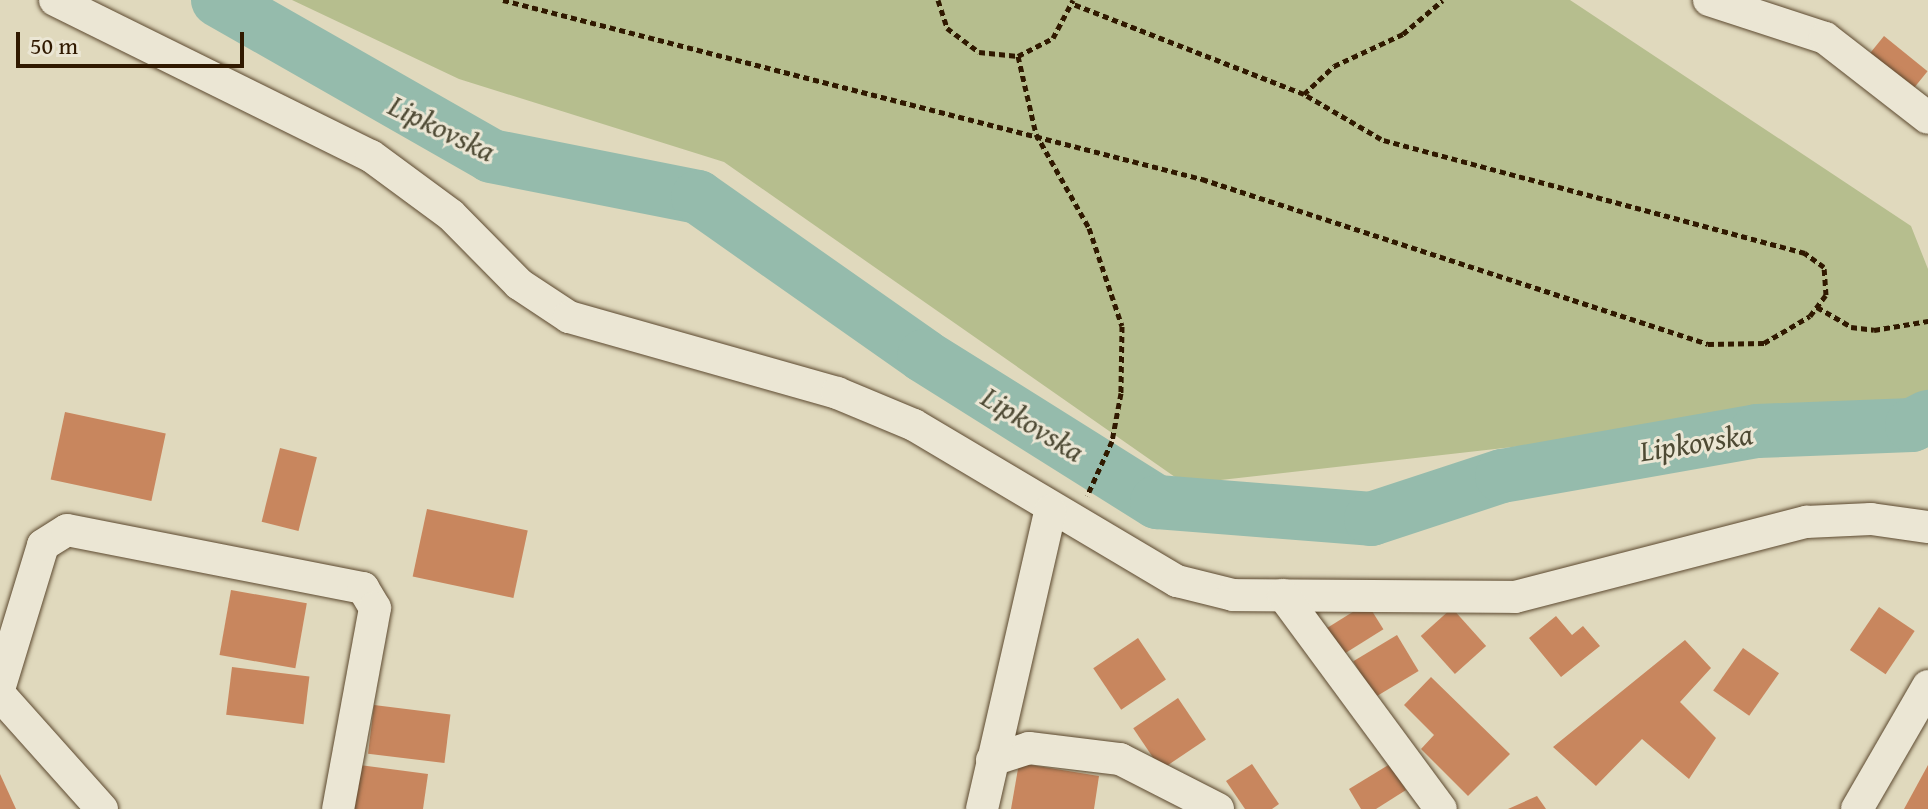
<!DOCTYPE html>
<html>
<head>
<meta charset="utf-8">
<style>
  body { margin:0 }
  #map { position:relative; width:1928px; height:809px; overflow:hidden; background:#e0d9bd; font-family:"Gentium Book Plus",serif }
  div>[style] { position:absolute }
  .green>* { inset:0; background:#b6be8e }
  .river>* { height:54px; margin:-27px; padding:0 27px; transform-origin:27px; border-radius:27px; background:#95bbac }
  .building>* { inset:0; background:#c8865e; transform-origin:0 0 }
  .path>* { height:5px; margin-top:-2.5px; transform-origin:0; background:repeating-linear-gradient(90deg,#301900 0 6px,transparent 0 10px) }
  .roads { filter:drop-shadow(0 0 2px #5c492f) drop-shadow(0 0 2px #5c492f) }
  .minor>* { height:32px; margin:-16px; padding:0 16px; transform-origin:16px; border-radius:16px; background:#ebe6d4 }
  span { translate:-50% -50%; white-space:nowrap; text-align:center; line-height:1.15; -webkit-text-stroke:6px #ebe6d4; paint-order:stroke }
  .water-label { font-size:30px; color:#4e4a34; font-style:italic }
  .scale { position:absolute; left:16px; top:32px; width:228px; height:36px; box-sizing:border-box; border:4px solid #301900; border-top:0; padding-left:10px; font-size:24px; line-height:28px; white-space:nowrap; color:#301900; -webkit-text-stroke:6px #ebe6d4; paint-order:stroke }
</style>
</head>
<body>
<div id="map">
  <div class="green">
    <i style="clip-path:polygon(292px 0,1570px 0,1911px 226px,1928px 269px,1928px 400px,1185px 484px,724px 162px,459px 79px)"></i>
  </div>
  <div class="river">
    <i style="left:218px;top:0;width:314px;rotate:29.7deg"></i>
    <i style="left:491px;top:156px;width:211px;rotate:11.2deg"></i>
    <i style="left:698px;top:197px;width:276px;rotate:35.1deg"></i>
    <i style="left:924px;top:356px;width:275px;rotate:32.1deg"></i>
    <i style="left:1157px;top:502px;width:215px;rotate:4.5deg"></i>
    <i style="left:1371px;top:519px;width:138px;rotate:-18.2deg"></i>
    <i style="left:1502px;top:476px;width:259px;rotate:-10deg"></i>
    <i style="left:1757px;top:431px;width:155px;rotate:-2.2deg"></i>
    <i style="left:1912px;top:425px;width:18px;rotate:-27deg"></i>
  </div>
  <div class="building">
    <i style="left:1884px;top:36px;width:56px;height:28px;rotate:39deg"></i>
    <i style="left:65px;top:412px;width:103px;height:69px;rotate:12deg"></i>
    <i style="left:280px;top:448px;width:38px;height:76px;rotate:14deg"></i>
    <i style="left:427px;top:509px;width:103px;height:69px;rotate:12deg"></i>
    <i style="left:231px;top:590px;width:77px;height:66px;rotate:10deg"></i>
    <i style="left:1367px;top:603px;width:31px;height:48px;rotate:58deg"></i>
    <i style="left:1879px;top:607px;width:43px;height:52px;rotate:34deg"></i>
    <i style="left:1452px;top:608px;width:51px;height:42px;rotate:48deg"></i>
    <i style="clip-path:polygon(1556px 616px,1572px 635px,1583px 626px,1600px 646px,1561px 677px,1529px 638px)"></i>
    <i style="left:1397px;top:635px;width:42px;height:51px;rotate:59deg"></i>
    <i style="left:1138px;top:638px;width:50px;height:54px;rotate:56deg"></i>
    <i style="clip-path:polygon(1685px 640px,1711px 668px,1680px 702px,1716px 738px,1689px 779px,1642px 739px,1596px 786px,1553px 747px)"></i>
    <i style="left:1743px;top:648px;width:44px;height:52px;rotate:35deg"></i>
    <i style="left:232px;top:667px;width:78px;height:48px;rotate:7deg"></i>
    <i style="clip-path:polygon(1431px 677px,1510px 754px,1468px 796px,1421px 749px,1434px 735px,1404px 705px)"></i>
    <i style="left:1178px;top:698px;width:50px;height:54px;rotate:56deg"></i>
    <i style="left:374px;top:705px;width:77px;height:49px;rotate:7deg"></i>
    <i style="clip-path:polygon(1019px 763px,1099px 776px,1094px 809px,1011px 809px)"></i>
    <i style="clip-path:polygon(352px 764px,428px 774px,423px 809px,346px 809px)"></i>
    <i style="clip-path:polygon(1252px 764px,1279px 804px,1272px 809px,1245px 809px,1226px 781px)"></i>
    <i style="clip-path:polygon(1390px 764px,1406px 790px,1376px 809px,1361px 809px,1349px 789px)"></i>
    <i style="clip-path:polygon(1928px 765px,1928px 809px,1904px 809px)"></i>
    <i style="clip-path:polygon(0 774px,16px 809px,0 809px)"></i>
    <i style="clip-path:polygon(1537px 796px,1546px 809px,1508px 809px)"></i>
  </div>
  <div class="path">
    <i style="left:503px;top:0;width:722px;rotate:14.36deg"></i>
    <i style="left:1202px;top:179px;width:532px;rotate:18.06deg"></i>
    <i style="left:1708px;top:344px;width:56px;rotate:-1deg"></i>
    <i style="left:1764px;top:343px;width:53px;rotate:-30.4deg"></i>
    <i style="left:1810px;top:316px;width:26px;rotate:-53deg"></i>
    <i style="left:1826px;top:295px;width:28px;rotate:-94deg"></i>
    <i style="left:1824px;top:267px;width:24px;rotate:-144deg"></i>
    <i style="left:1805px;top:253px;width:439px;rotate:-165deg"></i>
    <i style="left:1381px;top:139px;width:89px;rotate:-149.7deg"></i>
    <i style="left:1304px;top:94px;width:248px;rotate:-158.7deg"></i>
    <i style="left:938px;top:0;width:29px;rotate:72deg"></i>
    <i style="left:947px;top:28px;width:40px;rotate:37deg"></i>
    <i style="left:979px;top:52px;width:39px;rotate:6deg"></i>
    <i style="left:1018px;top:56px;width:39px;rotate:-27deg"></i>
    <i style="left:1053px;top:38px;width:43px;rotate:-62.2deg"></i>
    <i style="left:1018px;top:56px;width:80px;rotate:77deg"></i>
    <i style="left:1036px;top:134px;width:108px;rotate:60.6deg"></i>
    <i style="left:1089px;top:228px;width:103px;rotate:71.4deg"></i>
    <i style="left:1122px;top:326px;width:67px;rotate:90.9deg"></i>
    <i style="left:1121px;top:393px;width:49px;rotate:100.6deg"></i>
    <i style="left:1112px;top:441px;width:60px;rotate:114.4deg"></i>
    <i style="left:1304px;top:94px;width:41px;rotate:-43deg"></i>
    <i style="left:1334px;top:66px;width:76px;rotate:-24.9deg"></i>
    <i style="left:1403px;top:34px;width:52px;rotate:-40.4deg"></i>
    <i style="left:1817px;top:307px;width:39px;rotate:30deg"></i>
    <i style="left:1851px;top:327px;width:23px;rotate:7deg"></i>
    <i style="left:1874px;top:330px;width:55px;rotate:-9.5deg"></i>
  </div>
  <div class="roads">
    <div class="minor">
      <i style="left:55px;top:0;width:352px;rotate:26.3deg"></i>
      <i style="left:371px;top:156px;width:99px;rotate:36.4deg"></i>
      <i style="left:451px;top:215px;width:97px;rotate:45.4deg"></i>
      <i style="left:519px;top:284px;width:60px;rotate:33.4deg"></i>
      <i style="left:569px;top:317px;width:279px;rotate:15.8deg"></i>
      <i style="left:837px;top:393px;width:83px;rotate:22.6deg"></i>
      <i style="left:914px;top:425px;width:306px;rotate:30.7deg"></i>
      <i style="left:1177px;top:581px;width:58px;rotate:14deg"></i>
      <i style="left:1233px;top:595px;width:282px;rotate:0.4deg"></i>
      <i style="left:1515px;top:597px;width:301px;rotate:-14.5deg"></i>
      <i style="left:1806px;top:522px;width:65px;rotate:-2.6deg"></i>
      <i style="left:1871px;top:519px;width:58px;rotate:8deg"></i>
      <i style="left:1709px;top:0;width:122px;rotate:18.1deg"></i>
      <i style="left:1825px;top:38px;width:130px;rotate:37.8deg"></i>
      <i style="left:1283px;top:595px;width:266px;rotate:53.6deg"></i>
      <i style="left:0;top:686px;width:147px;rotate:-73deg"></i>
      <i style="left:43px;top:545px;width:28px;rotate:-32deg"></i>
      <i style="left:67px;top:530px;width:302px;rotate:11.1deg"></i>
      <i style="left:363px;top:588px;width:23px;rotate:59deg"></i>
      <i style="left:375px;top:608px;width:204px;rotate:100.4deg"></i>
      <i style="left:0;top:695px;width:153px;rotate:48.2deg"></i>
      <i style="left:992px;top:760px;width:39px;rotate:-18deg"></i>
      <i style="left:1029px;top:748px;width:92px;rotate:6.9deg"></i>
      <i style="left:1120px;top:759px;width:110px;rotate:27deg"></i>
      <i style="left:982px;top:809px;width:306px;rotate:-77.1deg"></i>
      <i style="left:1857px;top:809px;width:142px;rotate:-60deg"></i>
    </div>
  </div>
  <div class="water-label">
    <span style="left:442px;top:128px;rotate:26deg">Lipkovska</span>
    <span style="left:1033px;top:424px;rotate:32deg">Lipkovska</span>
    <span style="left:1696px;top:442px;rotate:-9deg">Lipkovska</span>
  </div>
  <div class="scale">50 m</div>
</div>
</body>
</html>
